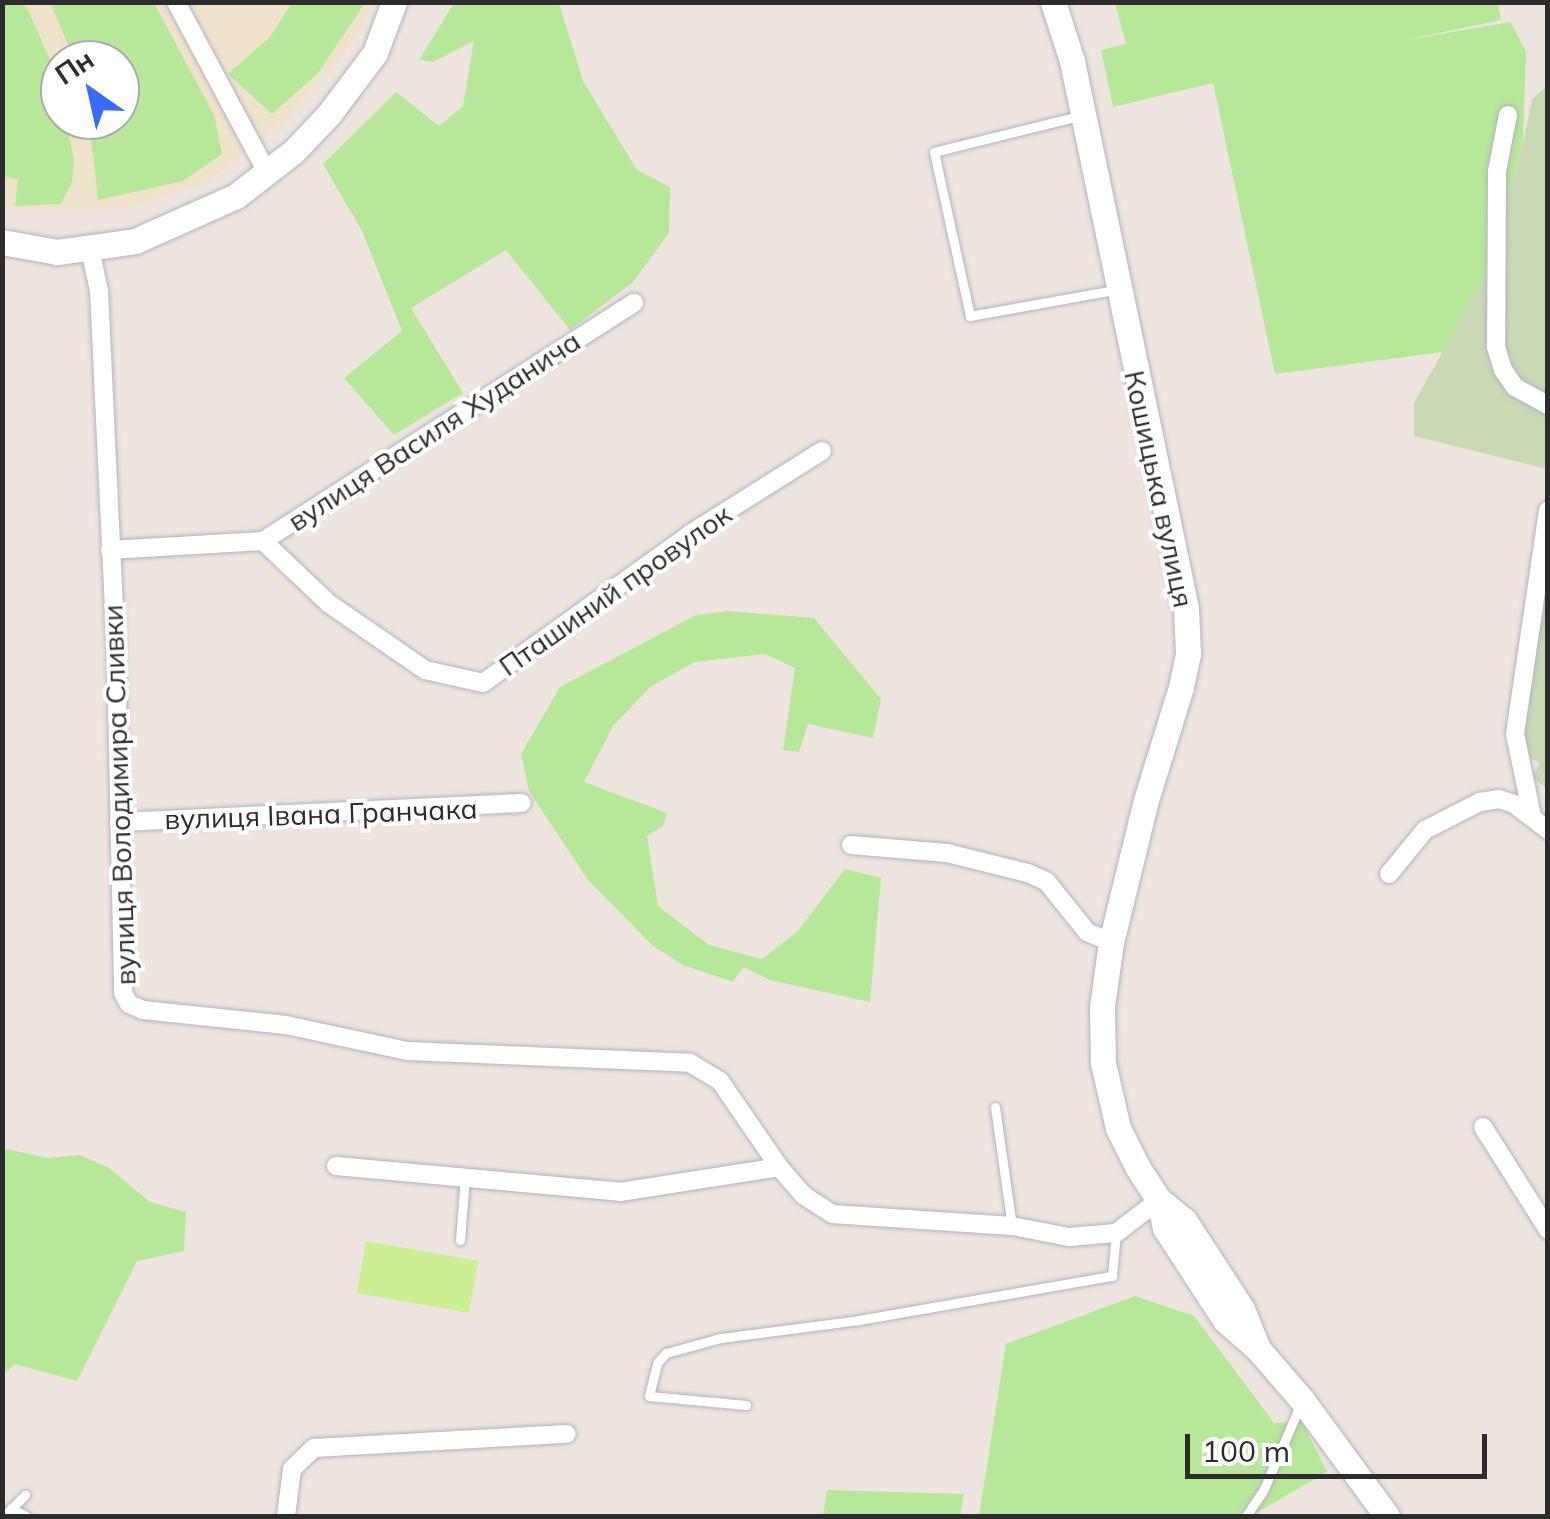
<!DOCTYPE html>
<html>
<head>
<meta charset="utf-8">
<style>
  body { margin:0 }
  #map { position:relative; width:1550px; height:1519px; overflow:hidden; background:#eee6de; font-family:Mulish,sans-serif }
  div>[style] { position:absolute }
  .education>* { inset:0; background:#f0e3cc }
  .green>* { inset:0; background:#b7e798 }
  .cemetery>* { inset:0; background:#c8d9b4 }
  .pitch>* { inset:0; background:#cdef93; transform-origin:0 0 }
  .roads { filter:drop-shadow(0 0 2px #b2b5c0) drop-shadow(0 0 2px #b2b5c0) }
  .lane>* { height:9px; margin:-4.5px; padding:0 4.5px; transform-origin:4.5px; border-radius:4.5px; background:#fff }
  .street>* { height:18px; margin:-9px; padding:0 9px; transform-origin:9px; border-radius:9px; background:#fff }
  .secondary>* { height:25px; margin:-12.5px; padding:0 12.5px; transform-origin:12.5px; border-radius:12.5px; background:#fff }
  span { translate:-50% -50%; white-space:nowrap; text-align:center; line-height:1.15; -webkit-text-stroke:8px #fff; paint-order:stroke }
  .street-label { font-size:28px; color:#2c2c2c }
  .frame { position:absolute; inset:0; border:5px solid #2c2c2c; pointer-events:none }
  .north { position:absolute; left:40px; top:40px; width:100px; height:100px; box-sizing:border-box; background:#fff; border:2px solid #ababab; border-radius:50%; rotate:326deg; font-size:28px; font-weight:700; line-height:40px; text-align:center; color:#2c2c2c }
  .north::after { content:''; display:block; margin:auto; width:35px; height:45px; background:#3a69ff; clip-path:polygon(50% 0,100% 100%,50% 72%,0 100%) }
  .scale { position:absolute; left:1185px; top:1434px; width:302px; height:45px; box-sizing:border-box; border:5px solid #2c2c2c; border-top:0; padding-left:12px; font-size:30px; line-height:35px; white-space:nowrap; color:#2c2c2c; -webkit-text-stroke:8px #fff; paint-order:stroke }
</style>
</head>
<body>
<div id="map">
  <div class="education">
    <i style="clip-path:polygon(evenodd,2px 3px,371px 3px,361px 33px,289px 116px,211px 180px,122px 210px,12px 210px,2px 208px,2px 3px,60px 60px,120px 60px,120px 120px,60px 120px,60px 60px)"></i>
  </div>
  <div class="green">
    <i style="clip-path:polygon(2px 3px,22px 3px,28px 10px,58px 78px,60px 120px,66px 120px,74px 159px,72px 182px,61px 204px,15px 206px,18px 180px,3px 176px)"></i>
    <i style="clip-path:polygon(50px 3px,154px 3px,214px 115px,222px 154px,183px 181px,98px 200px,89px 120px,120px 120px,120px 60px,75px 60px)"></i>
    <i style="clip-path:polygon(292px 3px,365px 3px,318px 73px,272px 114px,228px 74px,270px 37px)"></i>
    <i style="clip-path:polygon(454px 3px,559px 3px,583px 81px,637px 170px,670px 187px,669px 233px,633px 282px,570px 330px,506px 250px,411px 308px,463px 393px,394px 435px,344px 378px,402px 331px,362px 231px,323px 164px,396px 92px,439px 126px,463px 106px,474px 41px,433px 62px,419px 60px)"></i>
    <i style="clip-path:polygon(1115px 3px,1498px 3px,1501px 20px,1405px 40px,1511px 22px,1526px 52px,1523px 144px,1483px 279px,1443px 352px,1275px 374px,1213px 83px,1113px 107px,1101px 50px,1126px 44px)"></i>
    <i style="clip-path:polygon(729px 611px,814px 618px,881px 699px,873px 738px,808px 724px,799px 752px,783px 750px,795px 668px,765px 654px,695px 662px,650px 687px,613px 726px,584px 782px,667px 813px,663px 826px,647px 836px,658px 906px,709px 945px,762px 959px,797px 932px,845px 869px,881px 878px,870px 1002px,770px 980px,743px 967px,733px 982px,683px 965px,653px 946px,588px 880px,529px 791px,521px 754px,560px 687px,696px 615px)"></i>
    <i style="clip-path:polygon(3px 1144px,6px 1149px,48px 1158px,80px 1155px,109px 1168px,150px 1202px,186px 1212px,184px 1251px,137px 1261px,77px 1381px,15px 1364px,3px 1375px)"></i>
    <i style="clip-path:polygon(1135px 1296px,1194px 1316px,1274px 1423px,1302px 1422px,1327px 1472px,1251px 1516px,979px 1516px,1006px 1344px)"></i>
    <i style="clip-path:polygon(827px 1490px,964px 1494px,960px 1516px,823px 1516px)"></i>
  </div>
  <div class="cemetery">
    <i style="clip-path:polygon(1547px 86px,1547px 469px,1414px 436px,1414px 403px,1483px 279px,1523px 144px,1532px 99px)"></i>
    <i style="clip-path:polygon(1547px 592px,1547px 788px,1532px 778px,1540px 763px,1522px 754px,1521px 726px)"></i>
  </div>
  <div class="pitch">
    <i style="left:366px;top:1241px;width:114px;height:53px;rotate:10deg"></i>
  </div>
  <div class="roads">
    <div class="lane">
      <i style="left:1079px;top:116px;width:149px;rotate:166.1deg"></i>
      <i style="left:934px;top:152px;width:168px;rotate:77.6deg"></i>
      <i style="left:970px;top:316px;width:147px;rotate:-10.2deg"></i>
      <i style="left:995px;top:1107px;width:120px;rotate:81.9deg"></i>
      <i style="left:460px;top:1240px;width:63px;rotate:-85.5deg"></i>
      <i style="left:746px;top:1405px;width:97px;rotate:-174.7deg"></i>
      <i style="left:649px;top:1396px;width:34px;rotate:-76deg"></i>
      <i style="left:657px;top:1363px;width:13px;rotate:-48deg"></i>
      <i style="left:666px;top:1353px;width:57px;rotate:-15.3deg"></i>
      <i style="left:721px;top:1338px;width:139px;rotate:-7.4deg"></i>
      <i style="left:859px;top:1320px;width:257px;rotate:-9.9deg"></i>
      <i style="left:1112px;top:1276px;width:43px;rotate:-84.7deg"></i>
      <i style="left:11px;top:1508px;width:17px;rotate:28deg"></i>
      <i style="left:4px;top:1516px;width:30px;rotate:-45deg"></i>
      <i style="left:1246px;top:1516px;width:30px;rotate:-56deg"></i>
      <i style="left:1263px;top:1491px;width:96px;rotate:-66.6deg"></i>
    </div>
    <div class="street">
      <i style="left:176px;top:2px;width:195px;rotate:61.9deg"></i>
      <i style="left:1508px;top:115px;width:57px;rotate:101.1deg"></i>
      <i style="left:1497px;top:171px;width:176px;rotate:90.3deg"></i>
      <i style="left:1496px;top:347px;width:24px;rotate:73deg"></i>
      <i style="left:1503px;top:370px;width:21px;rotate:55deg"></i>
      <i style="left:1515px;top:387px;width:38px;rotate:29deg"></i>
      <i style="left:90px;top:249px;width:43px;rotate:77.9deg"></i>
      <i style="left:99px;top:291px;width:360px;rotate:87.3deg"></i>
      <i style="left:116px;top:651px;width:342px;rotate:88.8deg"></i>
      <i style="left:123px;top:993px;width:13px;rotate:61deg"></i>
      <i style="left:129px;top:1004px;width:15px;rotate:23deg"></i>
      <i style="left:143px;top:1010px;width:144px;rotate:6deg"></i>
      <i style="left:286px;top:1025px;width:124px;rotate:12.1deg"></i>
      <i style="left:407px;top:1051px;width:283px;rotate:2.4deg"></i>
      <i style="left:690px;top:1063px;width:35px;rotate:31deg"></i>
      <i style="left:720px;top:1081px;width:104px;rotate:55.5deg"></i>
      <i style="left:779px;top:1167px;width:37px;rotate:49deg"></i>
      <i style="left:803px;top:1195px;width:35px;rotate:33deg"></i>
      <i style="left:832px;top:1214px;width:180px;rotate:3.8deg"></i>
      <i style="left:1012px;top:1226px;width:58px;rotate:10.9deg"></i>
      <i style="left:1069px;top:1237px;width:47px;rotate:-4.9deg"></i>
      <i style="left:1116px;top:1233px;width:54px;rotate:-37.5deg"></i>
      <i style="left:263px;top:541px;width:90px;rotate:43.6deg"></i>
      <i style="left:328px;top:603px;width:118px;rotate:34.6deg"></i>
      <i style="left:425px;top:670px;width:59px;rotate:12.6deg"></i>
      <i style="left:483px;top:683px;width:255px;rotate:-35.7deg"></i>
      <i style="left:690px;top:534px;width:156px;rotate:-32.2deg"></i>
      <i style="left:110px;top:550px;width:153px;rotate:-3.4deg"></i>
      <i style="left:263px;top:541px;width:441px;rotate:-32.7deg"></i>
      <i style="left:1532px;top:816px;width:84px;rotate:-101.7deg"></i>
      <i style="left:1515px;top:734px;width:226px;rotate:-81.6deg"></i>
      <i style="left:119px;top:822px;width:403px;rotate:-2.7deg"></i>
      <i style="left:851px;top:845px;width:96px;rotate:4.8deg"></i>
      <i style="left:947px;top:853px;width:83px;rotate:13.9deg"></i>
      <i style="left:1028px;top:873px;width:21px;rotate:25deg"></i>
      <i style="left:1047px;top:882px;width:64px;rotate:51.3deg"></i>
      <i style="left:1087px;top:932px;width:26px;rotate:23deg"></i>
      <i style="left:1389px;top:874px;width:57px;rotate:-50.7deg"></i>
      <i style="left:1425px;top:830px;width:62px;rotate:-27deg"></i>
      <i style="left:1480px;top:802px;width:19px;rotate:-9deg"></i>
      <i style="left:1499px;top:799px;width:16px;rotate:18deg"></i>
      <i style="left:1514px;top:804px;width:43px;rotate:37.4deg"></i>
      <i style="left:1483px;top:1127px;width:122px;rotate:57.7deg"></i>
      <i style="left:336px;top:1166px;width:285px;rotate:5.2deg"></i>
      <i style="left:620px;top:1192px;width:161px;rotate:-8.9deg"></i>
      <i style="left:286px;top:1516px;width:47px;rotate:-82.7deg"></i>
      <i style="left:292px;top:1469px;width:30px;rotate:-44deg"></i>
      <i style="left:314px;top:1448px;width:253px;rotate:-3.2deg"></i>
    </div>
    <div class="secondary">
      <i style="left:1053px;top:2px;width:62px;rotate:72.1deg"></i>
      <i style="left:1072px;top:61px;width:559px;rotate:78.23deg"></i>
      <i style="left:1186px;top:608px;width:46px;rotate:87.5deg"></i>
      <i style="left:1188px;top:654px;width:34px;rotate:102deg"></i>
      <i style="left:1181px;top:687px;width:118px;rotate:107.2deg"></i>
      <i style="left:1146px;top:800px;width:146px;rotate:103.8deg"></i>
      <i style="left:1111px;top:942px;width:66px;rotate:97.9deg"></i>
      <i style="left:1102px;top:1007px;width:56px;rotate:89deg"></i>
      <i style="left:1103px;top:1063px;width:67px;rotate:77deg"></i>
      <i style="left:1118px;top:1128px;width:45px;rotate:63.4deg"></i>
      <i style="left:1138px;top:1168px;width:38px;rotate:57deg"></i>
      <i style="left:1159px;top:1200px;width:32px;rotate:39deg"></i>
      <i style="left:1184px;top:1220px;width:106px;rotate:56.9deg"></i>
      <i style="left:1242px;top:1309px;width:43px;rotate:68.2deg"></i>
      <i style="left:2px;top:242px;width:56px;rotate:10.3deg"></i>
      <i style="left:57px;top:252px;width:79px;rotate:-8deg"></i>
      <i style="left:135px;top:241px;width:111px;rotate:-24deg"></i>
      <i style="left:236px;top:196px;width:72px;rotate:-37.7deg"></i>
      <i style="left:293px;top:152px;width:52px;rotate:-46.5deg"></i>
      <i style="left:329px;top:114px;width:76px;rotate:-53deg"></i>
      <i style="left:375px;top:53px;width:54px;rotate:-69.6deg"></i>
      <i style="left:1159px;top:1200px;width:29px;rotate:78deg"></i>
      <i style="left:1165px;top:1228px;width:110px;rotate:56.9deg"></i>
      <i style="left:1225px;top:1320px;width:44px;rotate:41.3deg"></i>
      <i style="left:1258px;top:1349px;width:67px;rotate:49.2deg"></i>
      <i style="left:1302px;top:1400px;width:144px;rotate:53.8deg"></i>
    </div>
  </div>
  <div class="street-label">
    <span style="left:434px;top:431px;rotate:-33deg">вулиця Василя Худанича</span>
    <span style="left:1159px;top:489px;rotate:78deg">Кошицька вулиця</span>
    <span style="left:615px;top:590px;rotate:-35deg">Пташиний провулок</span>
    <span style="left:119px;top:795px;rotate:-92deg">вулиця Володимира Сливки</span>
    <span style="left:321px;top:814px;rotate:-2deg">вулиця Івана Гранчака</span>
  </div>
  <div class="frame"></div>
  <div class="north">Пн</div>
  <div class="scale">100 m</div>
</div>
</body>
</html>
